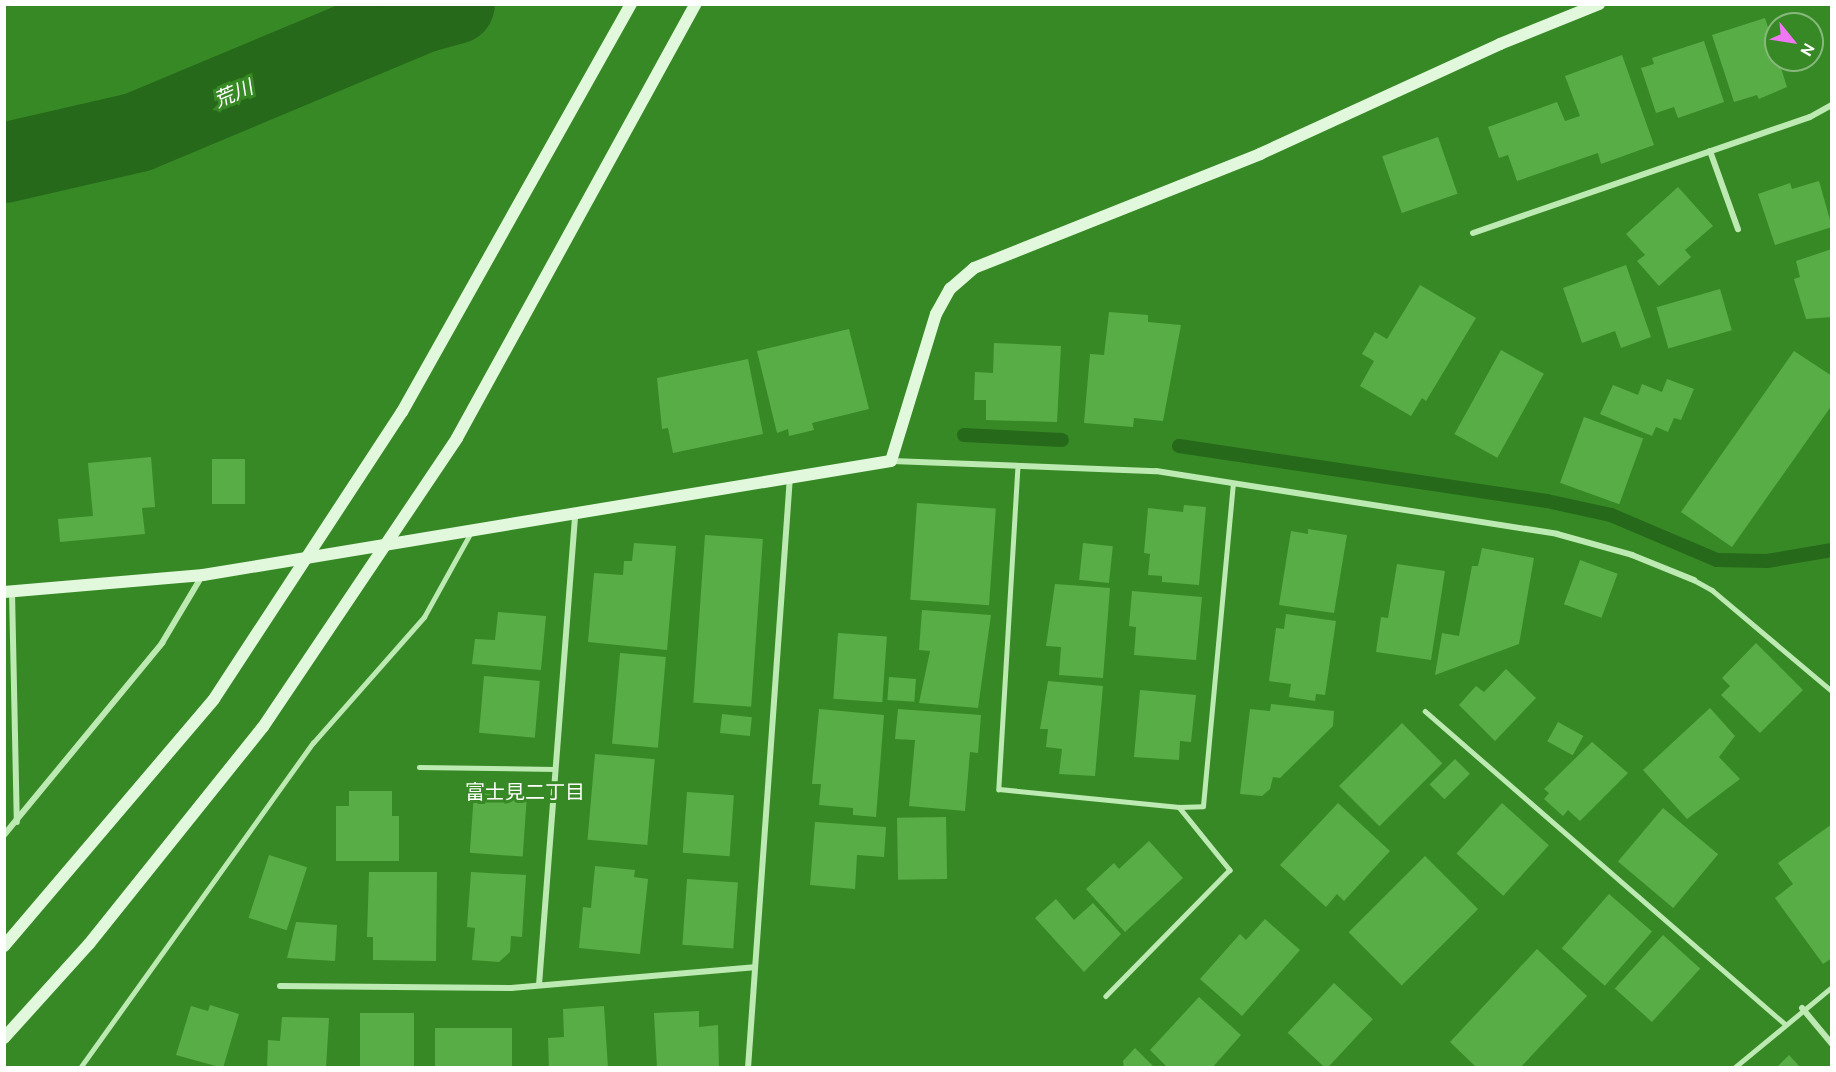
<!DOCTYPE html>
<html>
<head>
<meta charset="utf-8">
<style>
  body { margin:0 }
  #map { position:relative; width:1836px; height:1072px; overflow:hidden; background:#378925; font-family:Ubuntu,"Noto Sans JP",sans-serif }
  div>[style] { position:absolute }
  .stream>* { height:14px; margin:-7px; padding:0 7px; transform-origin:7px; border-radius:7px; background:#27691a }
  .river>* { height:80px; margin:-40px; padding:0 40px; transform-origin:40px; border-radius:40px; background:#27691a }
  .building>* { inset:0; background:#59ad46; transform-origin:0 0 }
  .lane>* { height:4.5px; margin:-2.25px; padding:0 2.25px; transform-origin:2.25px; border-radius:2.25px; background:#bde9b2 }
  .street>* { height:6px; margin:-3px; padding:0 3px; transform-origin:3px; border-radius:3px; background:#bde9b2 }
  .secondary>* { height:12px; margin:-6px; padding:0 6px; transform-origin:6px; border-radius:6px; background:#e1f8dd }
  .secondary-bridge>* { height:12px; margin:-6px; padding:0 6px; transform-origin:6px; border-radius:6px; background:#e1f8dd }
  span { translate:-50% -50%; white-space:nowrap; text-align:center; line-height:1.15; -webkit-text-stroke:6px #378925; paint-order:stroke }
  .water-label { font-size:20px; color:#fff; font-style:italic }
  .neighbourhood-label { font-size:20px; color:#fff }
  .frame { position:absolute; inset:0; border:6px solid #fff; pointer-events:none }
  .north { position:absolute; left:1764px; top:12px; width:60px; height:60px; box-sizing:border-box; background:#378925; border:2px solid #87b87c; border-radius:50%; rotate:120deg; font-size:16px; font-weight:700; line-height:24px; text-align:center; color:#fff }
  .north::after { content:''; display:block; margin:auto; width:21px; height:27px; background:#ef77f3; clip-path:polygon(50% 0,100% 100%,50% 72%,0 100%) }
</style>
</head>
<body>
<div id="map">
  <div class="stream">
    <i style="left:964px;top:435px;width:98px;rotate:2.9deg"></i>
    <i style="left:1179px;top:446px;width:372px;rotate:8.5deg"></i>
    <i style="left:1547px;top:501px;width:66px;rotate:12.3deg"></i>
    <i style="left:1611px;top:515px;width:115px;rotate:23deg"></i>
    <i style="left:1717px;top:560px;width:50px;rotate:1.1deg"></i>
    <i style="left:1767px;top:561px;width:66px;rotate:-9.6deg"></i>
  </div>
  <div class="river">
    <i style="left:4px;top:163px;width:138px;rotate:-13deg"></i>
    <i style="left:138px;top:132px;width:308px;rotate:-22.7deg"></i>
    <i style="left:422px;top:13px;width:34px;rotate:-15deg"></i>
  </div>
  <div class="building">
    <i style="clip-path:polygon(1765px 18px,1787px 87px,1759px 99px,1757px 95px,1734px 102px,1712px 35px)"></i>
    <i style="clip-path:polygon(1704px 41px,1724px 102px,1678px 118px,1674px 107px,1656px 113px,1641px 68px,1654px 64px,1652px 58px)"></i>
    <i style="clip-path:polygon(1622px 55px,1654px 145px,1601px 164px,1598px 153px,1517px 181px,1508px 155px,1499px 158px,1488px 127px,1557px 102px,1565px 121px,1580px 116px,1565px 76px)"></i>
    <i style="left:1438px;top:137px;width:60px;height:59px;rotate:71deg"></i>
    <i style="clip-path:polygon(1819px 181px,1832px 227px,1775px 245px,1758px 194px,1790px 183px,1792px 189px)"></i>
    <i style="clip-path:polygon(1678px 187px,1713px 226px,1685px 250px,1691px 257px,1659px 286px,1637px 261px,1645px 255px,1626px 234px)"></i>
    <i style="clip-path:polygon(1832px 249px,1832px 317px,1806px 319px,1794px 279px,1800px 277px,1796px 261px)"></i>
    <i style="clip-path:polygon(1626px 265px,1651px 337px,1621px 348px,1615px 331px,1582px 343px,1563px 288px)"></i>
    <i style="clip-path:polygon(1420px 285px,1476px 318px,1426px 401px,1422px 398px,1411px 416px,1360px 386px,1374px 361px,1362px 354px,1375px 332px,1387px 339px)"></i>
    <i style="left:1720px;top:289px;width:43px;height:66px;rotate:74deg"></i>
    <i style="clip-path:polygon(1109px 312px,1148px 315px,1148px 322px,1181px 325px,1163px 421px,1134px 418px,1133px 427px,1084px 423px,1090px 354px,1104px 355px)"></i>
    <i style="clip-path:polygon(849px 329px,869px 409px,812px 423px,814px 430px,789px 436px,788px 429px,777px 433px,757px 351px)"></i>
    <i style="clip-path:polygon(994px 343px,1061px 346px,1057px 422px,986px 420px,986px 400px,974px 400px,975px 372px,993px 373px)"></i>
    <i style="left:1501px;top:350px;width:49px;height:96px;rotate:29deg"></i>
    <i style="clip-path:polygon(1794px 351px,1832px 376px,1832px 405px,1732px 547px,1681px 512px)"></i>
    <i style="clip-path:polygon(748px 359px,763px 434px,673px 453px,668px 428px,662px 429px,657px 378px)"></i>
    <i style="clip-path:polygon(1667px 379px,1694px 389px,1681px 420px,1674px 418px,1668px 432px,1656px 427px,1652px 436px,1600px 414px,1613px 385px,1638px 395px,1642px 384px,1662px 392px)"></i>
    <i style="left:1584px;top:417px;width:63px;height:70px;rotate:20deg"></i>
    <i style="clip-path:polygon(151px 457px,155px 507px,142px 508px,145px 534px,60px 542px,58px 519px,93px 516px,88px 463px)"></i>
    <i style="left:212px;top:459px;width:33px;height:45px"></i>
    <i style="left:917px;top:503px;width:79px;height:97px;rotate:4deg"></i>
    <i style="clip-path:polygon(1184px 505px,1206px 507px,1199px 585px,1162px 582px,1162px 576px,1148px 575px,1150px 554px,1144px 553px,1148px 508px,1183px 512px)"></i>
    <i style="clip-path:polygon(1308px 529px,1347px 535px,1334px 613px,1279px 605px,1291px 531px,1308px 534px)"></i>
    <i style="left:705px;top:535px;width:58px;height:168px;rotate:4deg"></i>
    <i style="clip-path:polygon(634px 543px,676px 546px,667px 650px,588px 642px,594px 573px,623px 575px,624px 561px,632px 561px)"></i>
    <i style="left:1083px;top:543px;width:30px;height:37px;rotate:6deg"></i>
    <i style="clip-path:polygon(1482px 548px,1534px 558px,1519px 644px,1435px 675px,1442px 633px,1459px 636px,1472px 566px,1478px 566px)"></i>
    <i style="left:1580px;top:560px;width:40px;height:47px;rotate:20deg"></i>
    <i style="clip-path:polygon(1397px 564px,1445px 571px,1431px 660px,1376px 652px,1381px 617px,1388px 618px)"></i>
    <i style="clip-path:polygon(1055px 584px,1110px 588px,1103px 678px,1059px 675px,1061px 647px,1046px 646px)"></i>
    <i style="clip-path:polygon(1132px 591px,1202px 597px,1196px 660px,1134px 655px,1136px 627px,1129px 626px)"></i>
    <i style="clip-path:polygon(922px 610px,991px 615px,978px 708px,919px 703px,930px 651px,919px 650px)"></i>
    <i style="clip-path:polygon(498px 612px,546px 616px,541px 670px,472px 664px,475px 639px,495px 640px)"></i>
    <i style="clip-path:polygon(1286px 614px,1336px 621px,1325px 695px,1316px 694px,1315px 701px,1289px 697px,1291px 684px,1269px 681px,1276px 628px,1284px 629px)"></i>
    <i style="left:838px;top:633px;width:49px;height:66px;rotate:4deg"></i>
    <i style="clip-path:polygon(1756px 643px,1803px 690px,1760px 733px,1721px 695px,1730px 686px,1722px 678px)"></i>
    <i style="left:620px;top:653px;width:46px;height:91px;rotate:5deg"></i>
    <i style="clip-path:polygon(1506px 669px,1536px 698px,1495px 741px,1459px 705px,1476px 686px,1484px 692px)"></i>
    <i style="left:484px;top:676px;width:56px;height:57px;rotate:5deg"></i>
    <i style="left:889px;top:677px;width:27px;height:23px;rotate:4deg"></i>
    <i style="clip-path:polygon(1048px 681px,1103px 686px,1095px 776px,1059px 774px,1062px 749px,1046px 747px,1048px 729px,1040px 729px)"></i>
    <i style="clip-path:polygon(1140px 690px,1196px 695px,1191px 742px,1180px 741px,1179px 760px,1134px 757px)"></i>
    <i style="clip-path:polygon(1271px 704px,1334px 711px,1333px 726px,1280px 778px,1273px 777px,1270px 789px,1262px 796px,1240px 794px,1250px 709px,1270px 711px)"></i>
    <i style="clip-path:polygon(1710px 708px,1735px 736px,1719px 757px,1740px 779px,1687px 819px,1643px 770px)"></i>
    <i style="clip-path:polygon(819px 709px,884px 715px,876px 817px,853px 815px,853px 808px,819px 805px,821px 784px,812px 784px)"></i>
    <i style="clip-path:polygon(898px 709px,981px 715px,978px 753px,970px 752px,965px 811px,909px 806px,915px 740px,895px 739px)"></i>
    <i style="left:722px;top:714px;width:30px;height:19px;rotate:6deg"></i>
    <i style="left:1558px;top:722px;width:29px;height:22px;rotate:29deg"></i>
    <i style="left:1402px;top:723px;width:57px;height:89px;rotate:45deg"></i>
    <i style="clip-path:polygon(1592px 742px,1628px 773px,1580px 821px,1568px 810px,1563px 816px,1544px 799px,1549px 793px,1544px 789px)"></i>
    <i style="left:595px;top:754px;width:60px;height:86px;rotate:5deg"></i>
    <i style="left:1455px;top:759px;width:21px;height:36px;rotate:45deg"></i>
    <i style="clip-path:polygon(349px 791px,392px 791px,392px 816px,399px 816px,399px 861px,336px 861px,336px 806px,349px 806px)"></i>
    <i style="left:687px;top:792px;width:47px;height:61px;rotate:4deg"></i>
    <i style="left:474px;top:793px;width:53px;height:60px;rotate:4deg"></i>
    <i style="clip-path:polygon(1338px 803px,1390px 851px,1344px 901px,1337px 894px,1326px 907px,1280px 865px)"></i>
    <i style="left:1502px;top:803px;width:63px;height:68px;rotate:42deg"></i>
    <i style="left:1663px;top:808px;width:72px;height:70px;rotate:40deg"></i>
    <i style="left:946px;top:817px;width:62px;height:49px;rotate:89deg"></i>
    <i style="clip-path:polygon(815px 822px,886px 827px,884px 857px,857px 855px,855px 889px,810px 885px)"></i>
    <i style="clip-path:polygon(1832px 824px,1832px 958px,1823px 964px,1775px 898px,1793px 884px,1778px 863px)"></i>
    <i style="clip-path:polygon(1149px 841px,1183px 878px,1125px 932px,1086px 889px,1114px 863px,1119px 869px)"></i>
    <i style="left:269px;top:855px;width:40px;height:66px;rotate:18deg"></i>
    <i style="left:1425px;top:856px;width:75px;height:108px;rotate:45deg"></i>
    <i style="clip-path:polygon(595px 866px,635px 870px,634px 877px,648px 879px,640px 954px,579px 948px,583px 907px,591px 908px)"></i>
    <i style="clip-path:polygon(369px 872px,437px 872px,436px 961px,373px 960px,373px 937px,367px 937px)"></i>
    <i style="clip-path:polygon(471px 872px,526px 875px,522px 937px,511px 936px,510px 952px,499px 962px,472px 960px,475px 928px,467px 927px)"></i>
    <i style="left:687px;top:879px;width:51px;height:66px;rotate:4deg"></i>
    <i style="left:1609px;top:894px;width:57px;height:72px;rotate:41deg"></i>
    <i style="clip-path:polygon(1056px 899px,1074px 920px,1093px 903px,1121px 934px,1084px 972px,1035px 918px)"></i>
    <i style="clip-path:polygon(1265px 919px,1300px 950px,1242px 1016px,1200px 979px,1240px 934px,1246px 940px)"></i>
    <i style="clip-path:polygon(296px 922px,337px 925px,335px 961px,287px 958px)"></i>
    <i style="left:1663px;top:935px;width:50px;height:72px;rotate:42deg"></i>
    <i style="clip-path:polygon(1537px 949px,1587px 996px,1520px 1068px,1477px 1068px,1450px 1042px)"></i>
    <i style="left:1334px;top:983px;width:53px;height:68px;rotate:43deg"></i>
    <i style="clip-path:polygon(1199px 997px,1241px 1035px,1212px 1068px,1168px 1068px,1150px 1050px)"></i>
    <i style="clip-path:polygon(210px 1005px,239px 1014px,223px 1068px,176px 1055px,191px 1006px,208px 1011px)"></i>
    <i style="clip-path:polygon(604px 1006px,608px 1068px,549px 1068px,548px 1038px,564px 1037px,563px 1009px)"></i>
    <i style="clip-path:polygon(699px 1011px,699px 1027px,718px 1025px,719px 1068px,657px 1068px,654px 1013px)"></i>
    <i style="left:414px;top:1013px;width:55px;height:54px;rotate:90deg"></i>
    <i style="clip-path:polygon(282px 1017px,329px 1018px,326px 1068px,267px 1068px,268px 1040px,280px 1041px)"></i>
    <i style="left:512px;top:1028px;width:40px;height:77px;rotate:90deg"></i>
    <i style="clip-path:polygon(1135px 1048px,1155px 1068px,1124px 1068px,1123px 1061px)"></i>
    <i style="clip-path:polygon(1789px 1055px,1801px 1068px,1776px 1068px)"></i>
  </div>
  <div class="lane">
    <i style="left:1018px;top:466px;width:324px;rotate:93.4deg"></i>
    <i style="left:999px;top:789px;width:181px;rotate:5.7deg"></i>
    <i style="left:1179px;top:807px;width:81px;rotate:51deg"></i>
    <i style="left:1230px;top:870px;width:177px;rotate:134.5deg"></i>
    <i style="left:1694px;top:580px;width:21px;rotate:29deg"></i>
    <i style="left:1712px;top:590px;width:157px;rotate:40.1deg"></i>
    <i style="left:1425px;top:711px;width:477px;rotate:41deg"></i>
    <i style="left:419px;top:767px;width:136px;rotate:0.8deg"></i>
    <i style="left:1179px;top:807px;width:24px;rotate:-2deg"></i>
    <i style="left:1203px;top:806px;width:323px;rotate:-84.7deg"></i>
    <i style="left:80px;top:1068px;width:400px;rotate:-54.4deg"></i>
    <i style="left:313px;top:743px;width:168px;rotate:-48.6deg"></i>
    <i style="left:424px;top:617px;width:95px;rotate:-61deg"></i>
    <i style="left:1734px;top:1068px;width:127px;rotate:-39.6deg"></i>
  </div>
  <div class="street">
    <i style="left:1710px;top:151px;width:83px;rotate:70.3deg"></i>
    <i style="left:1473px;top:233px;width:356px;rotate:-19deg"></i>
    <i style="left:1810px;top:117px;width:25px;rotate:-29deg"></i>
    <i style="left:892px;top:461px;width:264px;rotate:2.2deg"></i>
    <i style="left:1156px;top:471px;width:406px;rotate:8.9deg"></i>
    <i style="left:1557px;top:534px;width:78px;rotate:15.6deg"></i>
    <i style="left:1632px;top:555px;width:67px;rotate:22deg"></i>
    <i style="left:12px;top:592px;width:230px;rotate:88.8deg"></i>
    <i style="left:4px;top:835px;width:249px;rotate:-50.5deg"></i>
    <i style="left:162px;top:643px;width:78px;rotate:-59.2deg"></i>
    <i style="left:539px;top:985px;width:473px;rotate:-85.6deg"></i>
    <i style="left:280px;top:986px;width:231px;rotate:0.5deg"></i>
    <i style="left:511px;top:988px;width:244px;rotate:-4.9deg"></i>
    <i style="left:1802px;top:1008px;width:47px;rotate:50.2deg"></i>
    <i style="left:748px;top:1068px;width:593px;rotate:-85.94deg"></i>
  </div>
  <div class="secondary">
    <i style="left:4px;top:592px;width:200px;rotate:-4.9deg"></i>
    <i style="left:203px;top:575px;width:697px;rotate:-9.41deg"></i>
    <i style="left:891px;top:461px;width:154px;rotate:-73deg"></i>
    <i style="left:936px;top:314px;width:29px;rotate:-61deg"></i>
    <i style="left:950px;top:289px;width:32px;rotate:-41deg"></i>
    <i style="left:974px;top:268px;width:308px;rotate:-21.7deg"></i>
    <i style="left:1260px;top:154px;width:264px;rotate:-24.6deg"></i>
    <i style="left:1500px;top:44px;width:107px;rotate:-22deg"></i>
  </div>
  <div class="secondary-bridge">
    <i style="left:4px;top:946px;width:324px;rotate:-49.6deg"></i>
    <i style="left:214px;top:699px;width:343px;rotate:-56.8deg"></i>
    <i style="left:402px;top:412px;width:468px;rotate:-60.7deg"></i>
    <i style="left:4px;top:1038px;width:127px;rotate:-47.9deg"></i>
    <i style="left:89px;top:944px;width:278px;rotate:-51.3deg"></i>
    <i style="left:263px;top:727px;width:348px;rotate:-56.1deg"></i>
    <i style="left:457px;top:438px;width:495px;rotate:-61.2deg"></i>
  </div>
  <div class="water-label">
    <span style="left:233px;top:93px;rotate:-23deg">荒川</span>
  </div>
  <div class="neighbourhood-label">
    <span style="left:525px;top:791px">富士見二丁目</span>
  </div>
  <div class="frame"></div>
  <div class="north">N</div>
</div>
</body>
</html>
